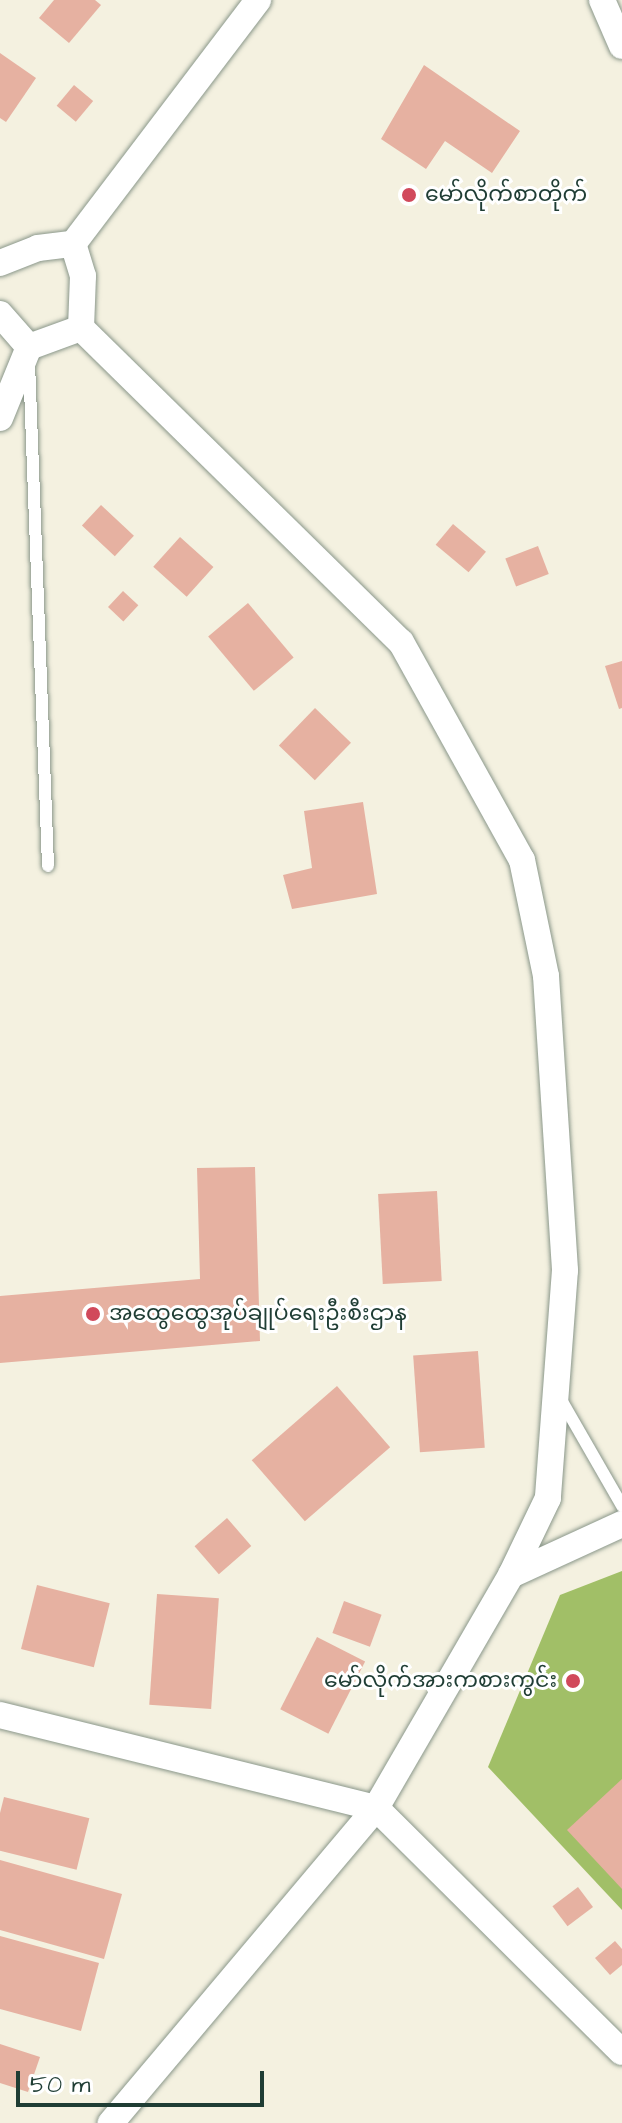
<!DOCTYPE html>
<html>
<head>
<meta charset="utf-8">
<style>
  body { margin:0 }
  #map { position:relative; width:622px; height:2123px; overflow:hidden; background:#f4f1e0; font-family:"Architects Daughter","Noto Sans Myanmar",sans-serif }
  div>[style] { position:absolute }
  .green>* { inset:0; background:#a1bf67 }
  .building>* { inset:0; background:#e6b1a1; transform-origin:0 0 }
  .roads { filter:drop-shadow(0 0 2px #8a978a) drop-shadow(0 0 2px #8a978a) }
  .service>* { height:12px; margin:-6px; padding:0 6px; transform-origin:6px; border-radius:6px; background:#fff }
  .minor>* { height:26px; margin:-13px; padding:0 13px; transform-origin:13px; border-radius:13px; background:#fff }
  .dots>* { width:22px; height:22px; translate:-50% -50%; box-sizing:border-box; border:4px solid #fff; border-radius:50% }
  span { translate:-50% -50%; white-space:nowrap; text-align:center; line-height:1.15; -webkit-text-stroke:6px #fff; paint-order:stroke }
  .poi-label { font-size:22px; color:#1f3d34 }
  .left { translate:0 -50%; text-align:left }
  .right { translate:-100% -50%; text-align:right }
  .scale { position:absolute; left:16px; top:2071px; width:248px; height:36px; box-sizing:border-box; border:4px solid #1f3d34; border-top:0; padding-left:10px; font-size:24px; line-height:28px; white-space:nowrap; color:#1f3d34; -webkit-text-stroke:6px #fff; paint-order:stroke }
</style>
</head>
<body>
<div id="map">
  <div class="green">
    <i style="clip-path:polygon(622px 1571px,622px 1910px,488px 1767px,560px 1595px)"></i>
  </div>
  <div class="building">
    <i style="clip-path:polygon(54px 0,95px 0,101px 5px,69px 43px,39px 18px)"></i>
    <i style="clip-path:polygon(0 53px,36px 78px,6px 122px,0 118px)"></i>
    <i style="clip-path:polygon(424px 65px,520px 131px,492px 173px,445px 141px,426px 169px,381px 139px)"></i>
    <i style="left:74px;top:85px;width:25px;height:27px;rotate:40deg"></i>
    <i style="left:101px;top:505px;width:45px;height:28px;rotate:43deg"></i>
    <i style="left:453px;top:524px;width:43px;height:27px;rotate:40deg"></i>
    <i style="left:180px;top:537px;width:45px;height:40px;rotate:42deg"></i>
    <i style="left:538px;top:546px;width:30px;height:35px;rotate:69deg"></i>
    <i style="left:123px;top:591px;width:21px;height:22px;rotate:43deg"></i>
    <i style="left:248px;top:603px;width:71px;height:52px;rotate:50deg"></i>
    <i style="clip-path:polygon(622px 661px,622px 708px,619px 709px,605px 666px)"></i>
    <i style="left:315px;top:708px;width:50px;height:52px;rotate:44deg"></i>
    <i style="clip-path:polygon(363px 802px,377px 894px,292px 909px,283px 875px,312px 868px,304px 811px)"></i>
    <i style="clip-path:polygon(255px 1167px,260px 1341px,0 1363px,0 1296px,200px 1279px,197px 1168px)"></i>
    <i style="left:437px;top:1191px;width:90px;height:59px;rotate:87deg"></i>
    <i style="left:478px;top:1351px;width:97px;height:65px;rotate:86deg"></i>
    <i style="left:337px;top:1386px;width:81px;height:113px;rotate:49deg"></i>
    <i style="left:227px;top:1518px;width:37px;height:43px;rotate:49deg"></i>
    <i style="left:37px;top:1585px;width:75px;height:66px;rotate:14deg"></i>
    <i style="left:157px;top:1594px;width:62px;height:111px;rotate:4deg"></i>
    <i style="left:344px;top:1601px;width:40px;height:34px;rotate:20deg"></i>
    <i style="left:317px;top:1637px;width:54px;height:81px;rotate:27deg"></i>
    <i style="clip-path:polygon(622px 1779px,622px 1889px,567px 1830px)"></i>
    <i style="left:4px;top:1797px;width:88px;height:53px;rotate:14deg"></i>
    <i style="clip-path:polygon(0 1860px,122px 1894px,104px 1959px,0 1930px)"></i>
    <i style="left:578px;top:1887px;width:25px;height:32px;rotate:53deg"></i>
    <i style="clip-path:polygon(0 1936px,99px 1963px,81px 2031px,0 2009px)"></i>
    <i style="clip-path:polygon(615px 1941px,622px 1949px,622px 1965px,610px 1975px,595px 1958px)"></i>
    <i style="clip-path:polygon(0 2044px,40px 2057px,28px 2092px,0 2083px)"></i>
  </div>
  <div class="roads">
    <div class="service">
      <i style="left:29px;top:362px;width:504px;rotate:87.84deg"></i>
      <i style="left:560px;top:1398px;width:125px;rotate:60.1deg"></i>
    </div>
    <div class="minor">
      <i style="left:602px;top:0;width:50px;rotate:66.5deg"></i>
      <i style="left:0;top:263px;width:41px;rotate:-21.5deg"></i>
      <i style="left:38px;top:248px;width:35px;rotate:-7deg"></i>
      <i style="left:0;top:314px;width:44px;rotate:48.7deg"></i>
      <i style="left:81px;top:328px;width:448px;rotate:44.5deg"></i>
      <i style="left:401px;top:642px;width:249px;rotate:61deg"></i>
      <i style="left:522px;top:860px;width:118px;rotate:78.3deg"></i>
      <i style="left:546px;top:976px;width:295px;rotate:86.3deg"></i>
      <i style="left:565px;top:1270px;width:229px;rotate:94.3deg"></i>
      <i style="left:548px;top:1498px;width:85px;rotate:115.7deg"></i>
      <i style="left:511px;top:1575px;width:269px;rotate:120.1deg"></i>
      <i style="left:376px;top:1808px;width:412px;rotate:130.1deg"></i>
      <i style="left:0;top:418px;width:77px;rotate:-67.8deg"></i>
      <i style="left:29px;top:347px;width:55px;rotate:-20.1deg"></i>
      <i style="left:81px;top:328px;width:52px;rotate:-87.8deg"></i>
      <i style="left:83px;top:276px;width:34px;rotate:-107deg"></i>
      <i style="left:73px;top:244px;width:306px;rotate:-52.8deg"></i>
      <i style="left:511px;top:1575px;width:122px;rotate:-24.7deg"></i>
      <i style="left:0;top:1715px;width:387px;rotate:13.9deg"></i>
      <i style="left:376px;top:1808px;width:346px;rotate:44.8deg"></i>
    </div>
  </div>
  <div class="dots">
    <i style="left:409px;top:195px;background:#d1495b"></i>
    <i style="left:93px;top:1314px;background:#d1495b"></i>
    <i style="left:573px;top:1681px;background:#d1495b"></i>
  </div>
  <div class="poi-label">
    <span class="left" style="left:425px;top:195px">မော်လိုက်စာတိုက်</span>
    <span class="left" style="left:109px;top:1314px">အထွေထွေအုပ်ချုပ်ရေးဦးစီးဌာန</span>
    <span class="right" style="left:557px;top:1681px">မော်လိုက်အားကစားကွင်း</span>
  </div>
  <div class="scale">50 m</div>
</div>
</body>
</html>
